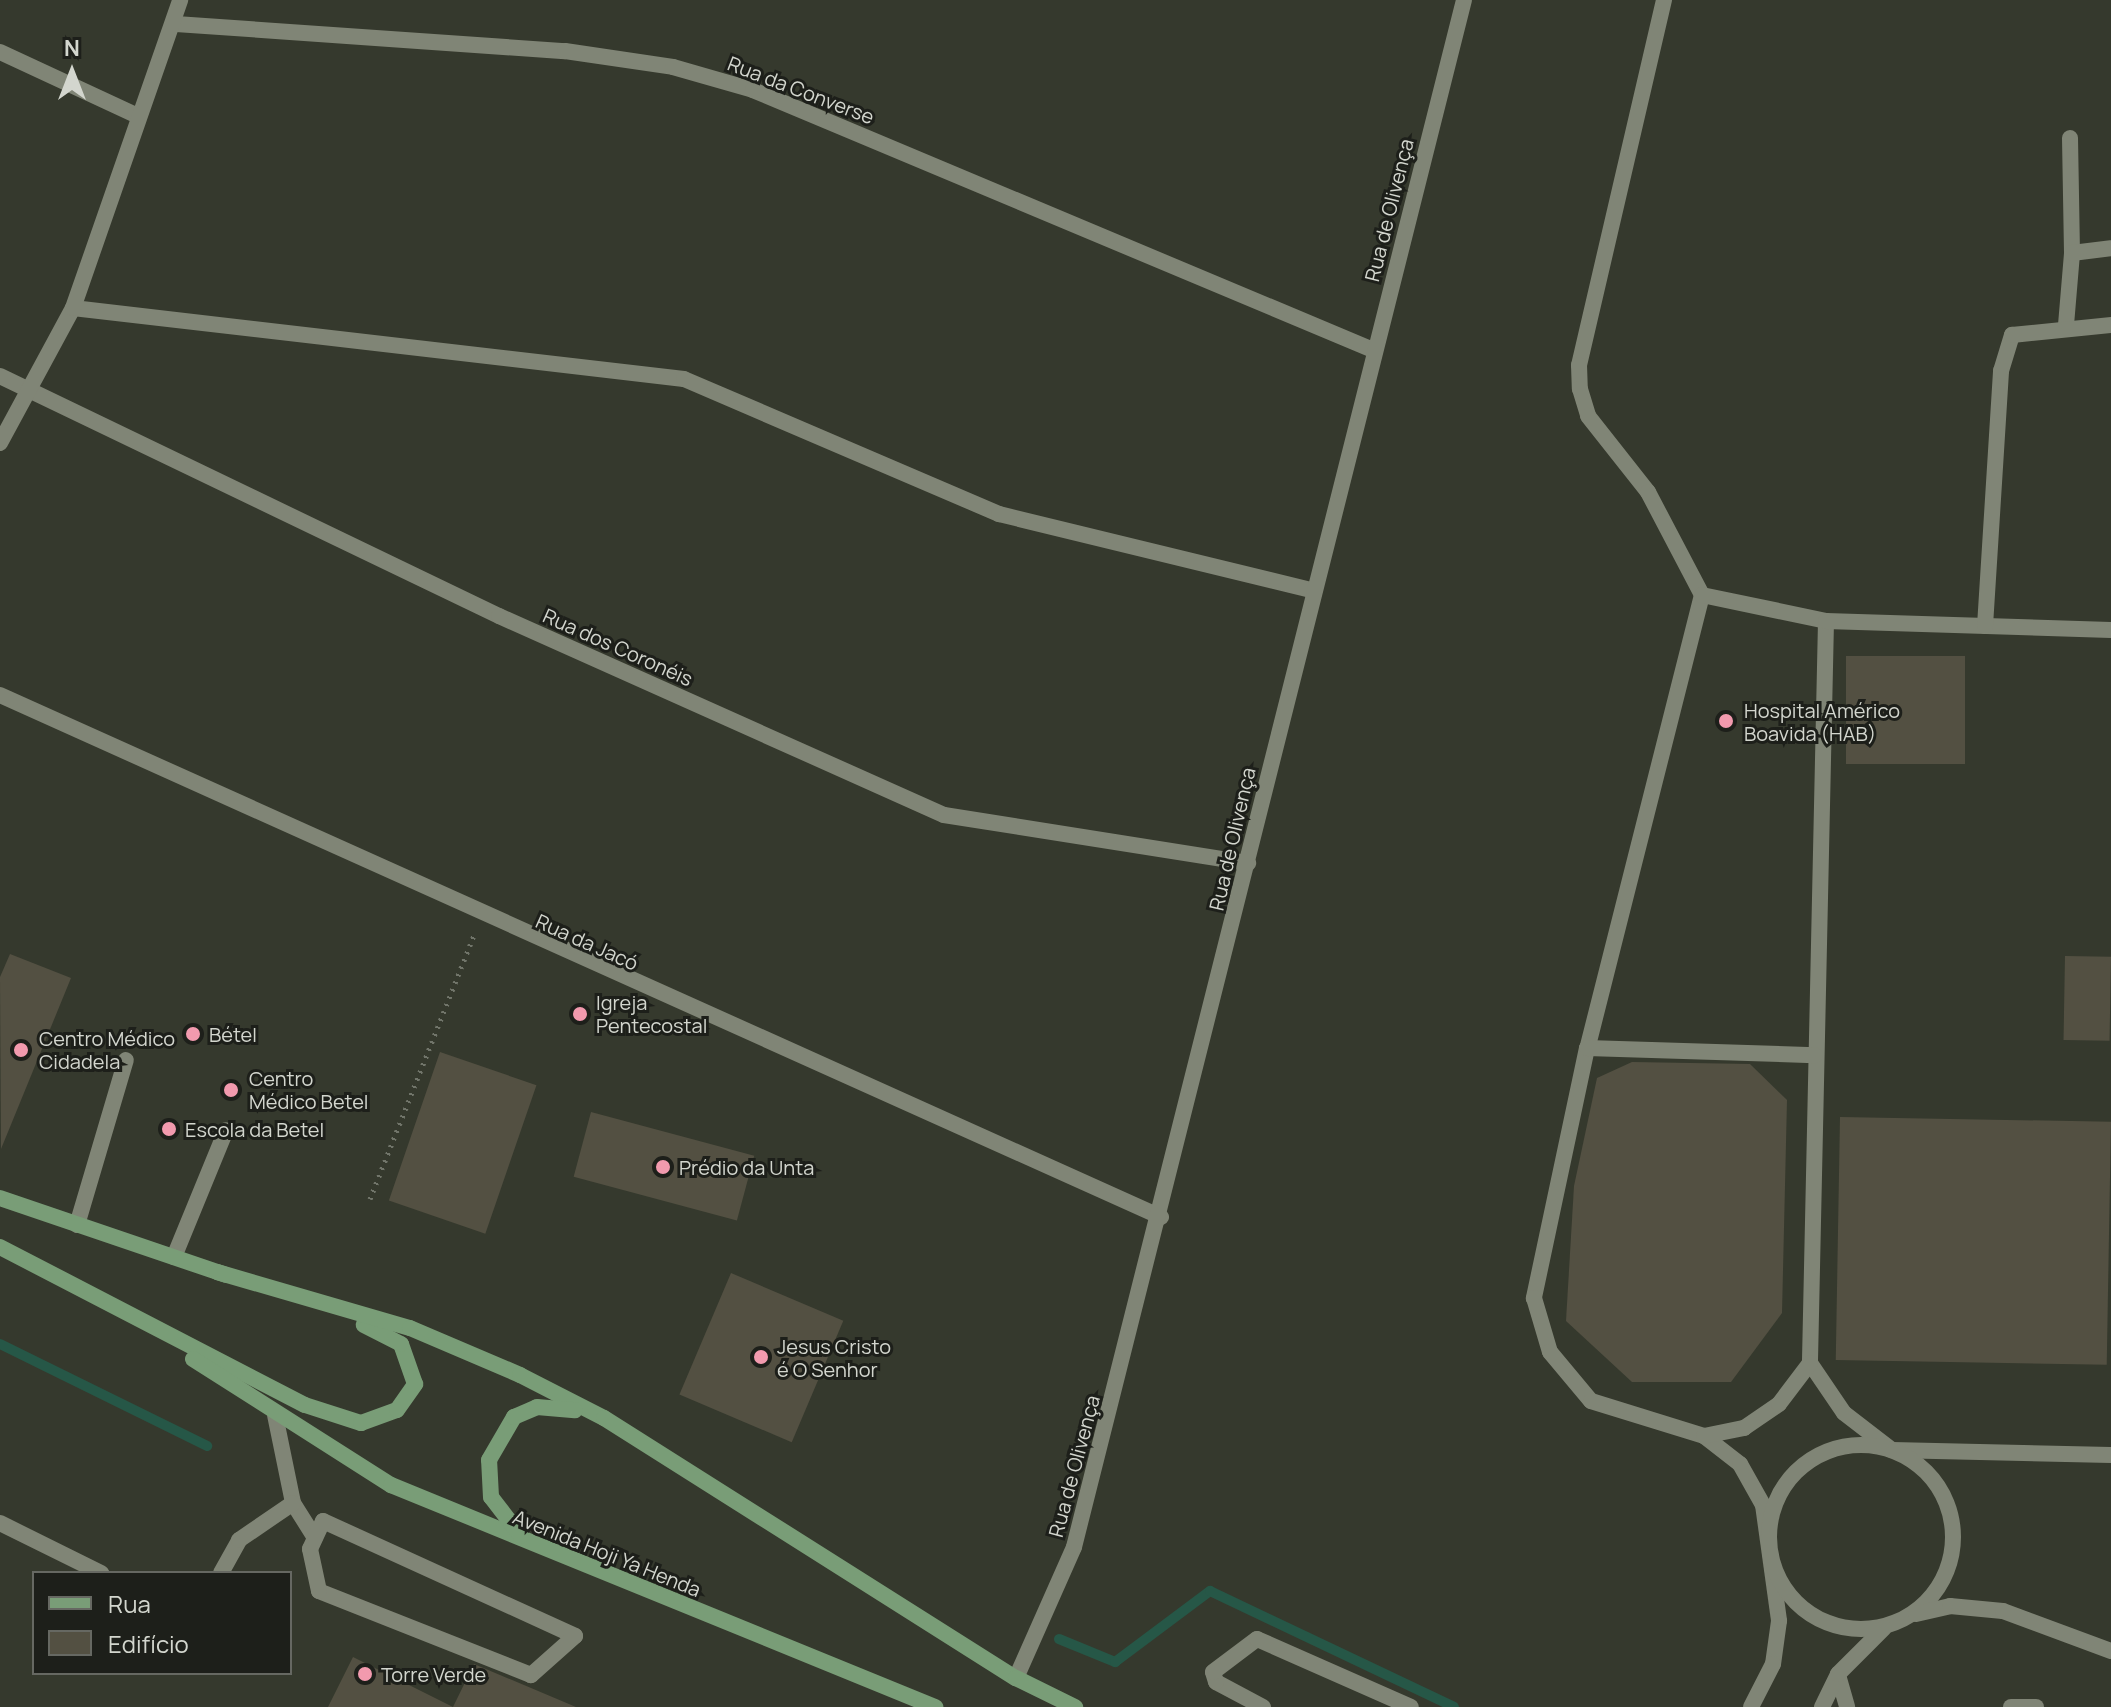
<!DOCTYPE html>
<html>
<head>
<meta charset="utf-8">
<style>
  body { margin:0 }
  #map { position:relative; width:2111px; height:1707px; overflow:hidden; background:#35392d; font-family:Manrope,sans-serif }
  div>[style] { position:absolute }
  .stream>* { height:10px; margin:-5px; padding:0 5px; transform-origin:5px; border-radius:5px; background:#265747 }
  .building>* { inset:0; background:#535042; transform-origin:0 0 }
  .path>* { height:5px; margin-top:-2.5px; transform-origin:0; background:repeating-linear-gradient(90deg,#71756a 0 2px,transparent 0 8px) }
  .lane>* { height:16px; margin:-8px; padding:0 8px; transform-origin:8px; border-radius:8px; background:#808576 }
  .lane>.ring { margin:-8px; padding:0; box-sizing:content-box; background:none; border:16px solid #808576; border-radius:50% }
  .street>* { height:16px; margin:-8px; padding:0 8px; transform-origin:8px; border-radius:8px; background:#808576 }
  .secondary>* { height:16px; margin:-8px; padding:0 8px; transform-origin:8px; border-radius:8px; background:#799d77 }
  .dots>* { width:22px; height:22px; translate:-50% -50%; box-sizing:border-box; border:4px solid #1d1f1a; border-radius:50% }
  span { translate:-50% -50%; white-space:nowrap; text-align:center; line-height:1.15; -webkit-text-stroke:6px #1d1f1a; paint-order:stroke }
  .street-label { font-size:20px; color:#d3d6ce }
  .poi-label { font-size:20px; color:#d3d6ce }
  .left { translate:0 -50%; text-align:left }
  .legend { position:absolute; left:32px; top:1571px; width:260px; height:104px; box-sizing:border-box; background:#1d1f1a; border:2px solid #666862; margin:0; padding:10px 14px; list-style:none; font-size:24px; color:#d3d6ce }
  .legend li { display:flex; align-items:center; gap:16px; height:40px }
  .legend b { width:40px; border:2px solid #666862 }
  .north { position:absolute; left:32px; top:32px; width:80px; height:80px; -webkit-text-stroke:6px #1d1f1a; paint-order:stroke; rotate:0deg; font-size:22px; font-weight:700; line-height:32px; text-align:center; color:#d3d6ce }
  .north::after { content:''; display:block; margin:auto; width:28px; height:36px; background:#d3d6ce; clip-path:polygon(50% 0,100% 100%,50% 72%,0 100%) }
</style>
</head>
<body>
<div id="map">
  <div class="stream">
    <i style="left:0;top:1344px;width:231px;rotate:26.2deg"></i>
    <i style="left:1059px;top:1639px;width:61px;rotate:22.3deg"></i>
    <i style="left:1115px;top:1662px;width:119px;rotate:-36.8deg"></i>
    <i style="left:1210px;top:1591px;width:270px;rotate:25.4deg"></i>
  </div>
  <div class="building">
    <i style="left:1846px;top:656px;width:119px;height:108px"></i>
    <i style="clip-path:polygon(10px 954px,71px 978px,1px 1149px,0 977px)"></i>
    <i style="left:2065px;top:956px;width:46px;height:84px;rotate:1deg"></i>
    <i style="left:440px;top:1052px;width:102px;height:157px;rotate:19deg"></i>
    <i style="clip-path:polygon(1632px 1062px,1750px 1064px,1787px 1100px,1782px 1313px,1731px 1382px,1632px 1382px,1566px 1321px,1574px 1186px,1597px 1078px)"></i>
    <i style="left:591px;top:1112px;width:169px;height:67px;rotate:15deg"></i>
    <i style="left:1840px;top:1117px;width:271px;height:243px;rotate:1deg"></i>
    <i style="left:731px;top:1273px;width:122px;height:132px;rotate:23deg"></i>
    <i style="clip-path:polygon(353px 1657px,453px 1707px,474px 1664px,576px 1707px,328px 1707px)"></i>
  </div>
  <div class="path">
    <i style="left:370px;top:1199px;width:286px;rotate:-68.5deg"></i>
  </div>
  <div class="lane">
    <i style="left:1664px;top:0;width:375px;rotate:103.1deg"></i>
    <i style="left:1579px;top:365px;width:24px;rotate:88deg"></i>
    <i style="left:1580px;top:389px;width:28px;rotate:73deg"></i>
    <i style="left:1588px;top:416px;width:97px;rotate:51.7deg"></i>
    <i style="left:1648px;top:492px;width:116px;rotate:62.3deg"></i>
    <i style="left:1702px;top:595px;width:467px;rotate:104.2deg"></i>
    <i style="left:1587px;top:1048px;width:256px;rotate:102deg"></i>
    <i style="left:1534px;top:1298px;width:56px;rotate:73.5deg"></i>
    <i style="left:1550px;top:1352px;width:64px;rotate:50.1deg"></i>
    <i style="left:1591px;top:1401px;width:118px;rotate:17.2deg"></i>
    <i style="left:1704px;top:1436px;width:46px;rotate:37.9deg"></i>
    <i style="left:1740px;top:1464px;width:47px;rotate:60.7deg"></i>
    <i style="left:1763px;top:1505px;width:117px;rotate:82.1deg"></i>
    <i style="left:1779px;top:1621px;width:43px;rotate:97.9deg"></i>
    <i style="left:1773px;top:1664px;width:48px;rotate:117.1deg"></i>
    <i style="left:2070px;top:138px;width:115px;rotate:89deg"></i>
    <i style="left:2066px;top:325px;width:72px;rotate:-85.2deg"></i>
    <i style="left:2072px;top:253px;width:39px;rotate:-7deg"></i>
    <i style="left:1702px;top:595px;width:127px;rotate:11.8deg"></i>
    <i style="left:1826px;top:621px;width:742px;rotate:91.24deg"></i>
    <i style="left:1810px;top:1363px;width:60px;rotate:55.8deg"></i>
    <i style="left:1844px;top:1413px;width:61px;rotate:37.6deg"></i>
    <i style="left:1892px;top:1450px;width:219px;rotate:1.3deg"></i>
    <i style="left:1826px;top:621px;width:285px;rotate:1.8deg"></i>
    <i style="left:1985px;top:626px;width:256px;rotate:-86.4deg"></i>
    <i style="left:2001px;top:371px;width:38px;rotate:-73deg"></i>
    <i style="left:2012px;top:335px;width:100px;rotate:-5.8deg"></i>
    <i style="left:1587px;top:1048px;width:228px;rotate:1.8deg"></i>
    <i style="left:77px;top:1225px;width:172px;rotate:-73.5deg"></i>
    <i style="left:174px;top:1257px;width:137px;rotate:-67.7deg"></i>
    <i style="left:275px;top:1415px;width:90px;rotate:78.4deg"></i>
    <i style="left:293px;top:1503px;width:41px;rotate:57.8deg"></i>
    <i style="left:1704px;top:1436px;width:41px;rotate:-11.3deg"></i>
    <i style="left:1744px;top:1428px;width:42px;rotate:-34.4deg"></i>
    <i style="left:1779px;top:1404px;width:51px;rotate:-52.9deg"></i>
    <i class="ring" style="left:1769px;top:1445px;width:168px;height:168px"></i>
    <i style="left:323px;top:1521px;width:277px;rotate:24.5deg"></i>
    <i style="left:575px;top:1636px;width:59px;rotate:138.4deg"></i>
    <i style="left:531px;top:1675px;width:228px;rotate:-158.4deg"></i>
    <i style="left:319px;top:1591px;width:43px;rotate:-102.1deg"></i>
    <i style="left:310px;top:1549px;width:31px;rotate:-65deg"></i>
    <i style="left:0;top:1523px;width:113px;rotate:26.3deg"></i>
    <i style="left:221px;top:1573px;width:38px;rotate:-61deg"></i>
    <i style="left:239px;top:1540px;width:65px;rotate:-34.4deg"></i>
    <i style="left:1916px;top:1614px;width:35px;rotate:-13deg"></i>
    <i style="left:1950px;top:1606px;width:53px;rotate:5.4deg"></i>
    <i style="left:2003px;top:1611px;width:115px;rotate:20.3deg"></i>
    <i style="left:1838px;top:1675px;width:33px;rotate:74deg"></i>
    <i style="left:1263px;top:1707px;width:53px;rotate:-152deg"></i>
    <i style="left:1216px;top:1682px;width:10px;rotate:-107deg"></i>
    <i style="left:1213px;top:1672px;width:55px;rotate:-36.9deg"></i>
    <i style="left:1257px;top:1639px;width:168px;rotate:23.8deg"></i>
    <i style="left:1822px;top:1707px;width:37px;rotate:-64deg"></i>
    <i style="left:1838px;top:1674px;width:65px;rotate:-45deg"></i>
    <i style="left:2011px;top:1707px;width:25px"></i>
  </div>
  <div class="street">
    <i style="left:176px;top:24px;width:390px;rotate:4deg"></i>
    <i style="left:565px;top:51px;width:109px;rotate:8.4deg"></i>
    <i style="left:673px;top:67px;width:83px;rotate:16deg"></i>
    <i style="left:753px;top:90px;width:672px;rotate:22.75deg"></i>
    <i style="left:0;top:52px;width:152px;rotate:24.9deg"></i>
    <i style="left:73px;top:308px;width:615px;rotate:6.63deg"></i>
    <i style="left:684px;top:379px;width:343px;rotate:23.2deg"></i>
    <i style="left:999px;top:514px;width:320px;rotate:13.7deg"></i>
    <i style="left:0;top:376px;width:554px;rotate:25.69deg"></i>
    <i style="left:499px;top:616px;width:487px;rotate:24.1deg"></i>
    <i style="left:944px;top:815px;width:308px;rotate:9deg"></i>
    <i style="left:0;top:443px;width:153px;rotate:-61.6deg"></i>
    <i style="left:73px;top:308px;width:326px;rotate:-70.8deg"></i>
    <i style="left:0;top:695px;width:1273px;rotate:24.21deg"></i>
    <i style="left:1016px;top:1678px;width:143px;rotate:-66.1deg"></i>
    <i style="left:1074px;top:1547px;width:1595px;rotate:-75.85deg"></i>
  </div>
  <div class="secondary">
    <i style="left:0;top:1198px;width:239px;rotate:18.8deg"></i>
    <i style="left:0;top:1247px;width:343px;rotate:27.4deg"></i>
    <i style="left:305px;top:1405px;width:59px;rotate:17.8deg"></i>
    <i style="left:361px;top:1423px;width:38px;rotate:-20deg"></i>
    <i style="left:397px;top:1410px;width:32px;rotate:-55deg"></i>
    <i style="left:415px;top:1384px;width:42px;rotate:-109.3deg"></i>
    <i style="left:401px;top:1344px;width:42px;rotate:-152.8deg"></i>
    <i style="left:217px;top:1272px;width:201px;rotate:16.2deg"></i>
    <i style="left:410px;top:1328px;width:120px;rotate:23.1deg"></i>
    <i style="left:520px;top:1375px;width:94px;rotate:27.1deg"></i>
    <i style="left:604px;top:1418px;width:487px;rotate:32.3deg"></i>
    <i style="left:1016px;top:1678px;width:66px;rotate:26.2deg"></i>
    <i style="left:193px;top:1359px;width:235px;rotate:32.5deg"></i>
    <i style="left:391px;top:1485px;width:588px;rotate:22.2deg"></i>
    <i style="left:521px;top:1536px;width:49px;rotate:-127.6deg"></i>
    <i style="left:491px;top:1497px;width:37px;rotate:-93deg"></i>
    <i style="left:489px;top:1460px;width:50px;rotate:-59.8deg"></i>
    <i style="left:514px;top:1417px;width:25px;rotate:-23deg"></i>
    <i style="left:537px;top:1407px;width:38px;rotate:5deg"></i>
  </div>
  <div class="dots">
    <i style="left:1726px;top:721px;background:#f29aae"></i>
    <i style="left:580px;top:1014px;background:#f29aae"></i>
    <i style="left:193px;top:1034px;background:#f29aae"></i>
    <i style="left:21px;top:1050px;background:#f29aae"></i>
    <i style="left:231px;top:1090px;background:#f29aae"></i>
    <i style="left:169px;top:1129px;background:#f29aae"></i>
    <i style="left:663px;top:1167px;background:#f29aae"></i>
    <i style="left:761px;top:1357px;background:#f29aae"></i>
    <i style="left:365px;top:1674px;background:#f29aae"></i>
  </div>
  <div class="street-label">
    <span style="left:801px;top:90px;rotate:21deg">Rua da Converse</span>
    <span style="left:1389px;top:210px;rotate:-76deg">Rua de Olivença</span>
    <span style="left:618px;top:647px;rotate:24deg">Rua dos Coronéis</span>
    <span style="left:1232px;top:839px;rotate:-77deg">Rua de Olivença</span>
    <span style="left:587px;top:942px;rotate:24deg">Rua da Jacó</span>
    <span style="left:1074px;top:1466px;rotate:-75deg">Rua de Olivença</span>
    <span style="left:607px;top:1553px;rotate:22deg">Avenida Hoji Ya Henda</span>
  </div>
  <div class="poi-label">
    <span class="left" style="left:1744px;top:722px">Hospital Américo<br>Boavida (HAB)</span>
    <span class="left" style="left:596px;top:1014px">Igreja<br>Pentecostal</span>
    <span class="left" style="left:209px;top:1034px">Bétel</span>
    <span class="left" style="left:39px;top:1050px">Centro Médico<br>Cidadela</span>
    <span class="left" style="left:249px;top:1090px">Centro<br>Médico Betel</span>
    <span class="left" style="left:185px;top:1129px">Escola da Betel</span>
    <span class="left" style="left:679px;top:1167px">Prédio da Unta</span>
    <span class="left" style="left:777px;top:1358px">Jesus Cristo<br>é O Senhor</span>
    <span class="left" style="left:381px;top:1674px">Torre Verde</span>
  </div>
  <ul class="legend">
  <li><b style="height:10px;background:#799d77"></b>Rua</li>
  <li><b style="height:22px;background:#535042"></b>Edifício</li>
  </ul>
  <div class="north">N</div>
</div>
</body>
</html>
